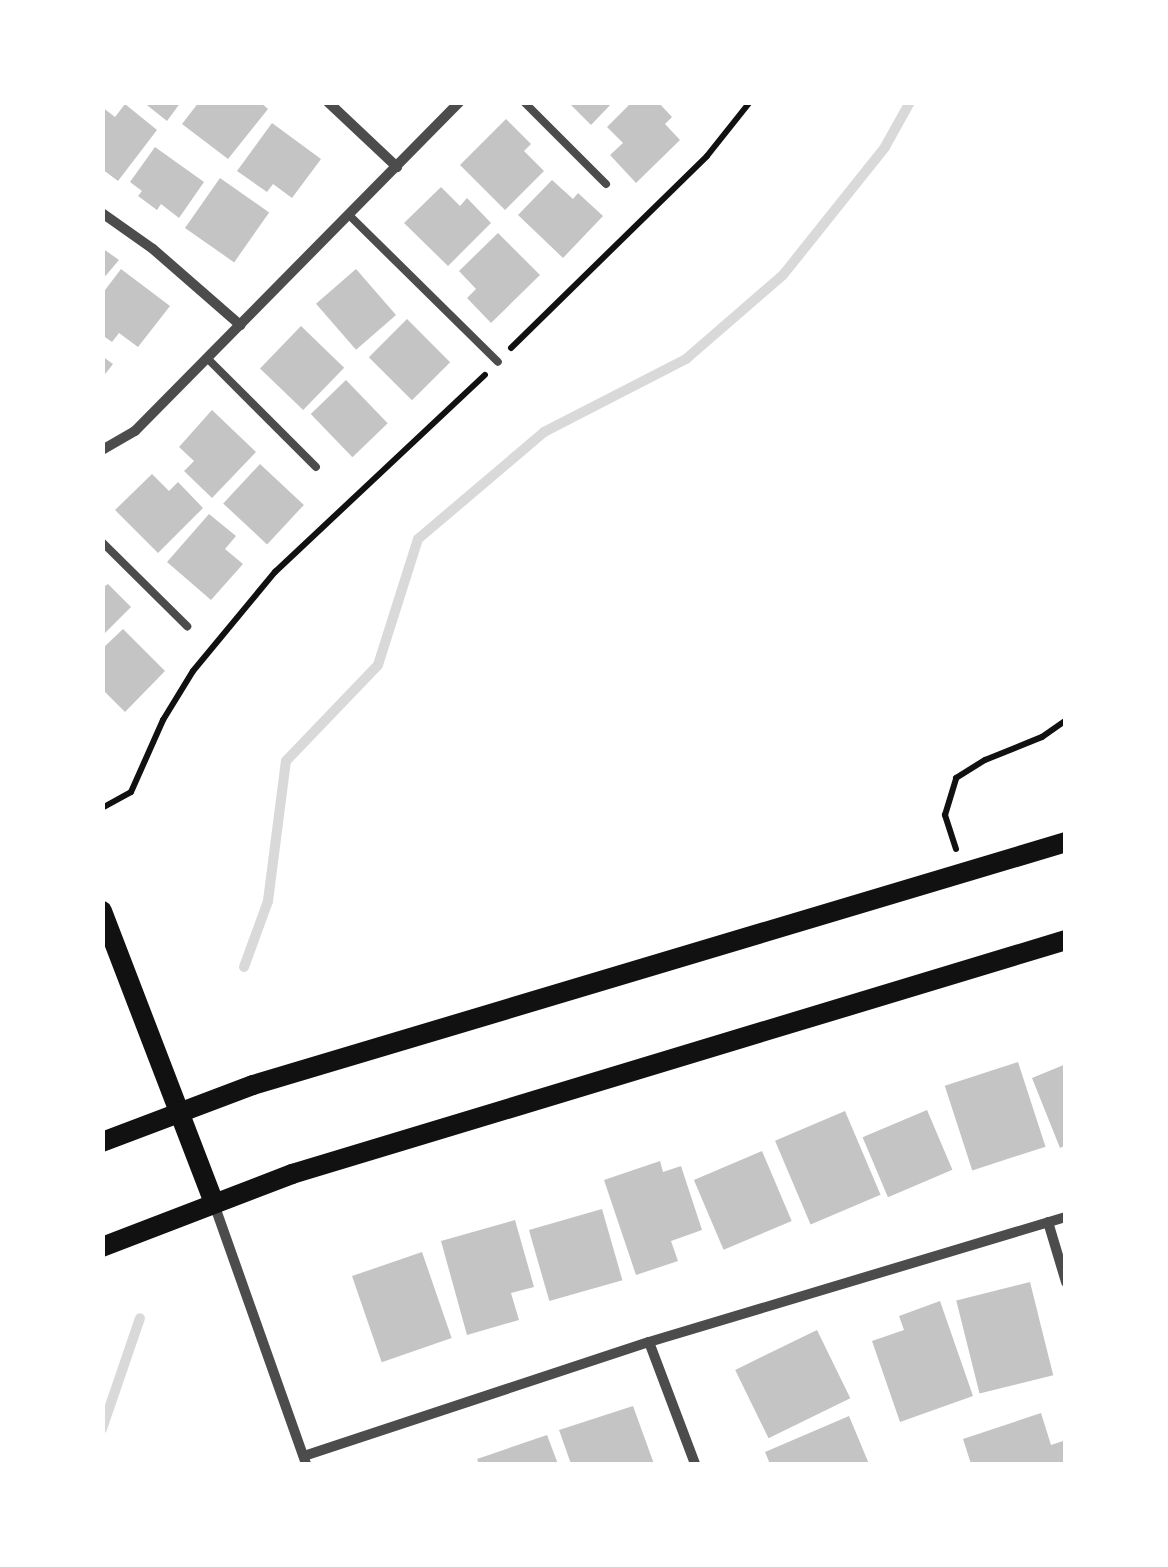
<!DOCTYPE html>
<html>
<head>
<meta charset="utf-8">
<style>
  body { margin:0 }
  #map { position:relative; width:1168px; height:1567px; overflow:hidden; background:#fff; font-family:"Archivo Narrow",sans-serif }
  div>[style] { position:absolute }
  .stream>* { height:10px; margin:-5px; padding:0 5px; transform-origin:5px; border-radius:5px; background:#d9d9d9 }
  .building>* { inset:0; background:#c4c4c4; transform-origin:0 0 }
  .path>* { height:6px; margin:-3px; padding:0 3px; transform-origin:3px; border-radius:3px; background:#111 }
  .service>* { height:8px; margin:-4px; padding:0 4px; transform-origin:4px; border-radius:4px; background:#4c4c4c }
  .minor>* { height:10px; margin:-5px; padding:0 5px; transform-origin:5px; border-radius:5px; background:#4c4c4c }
  .secondary>* { height:20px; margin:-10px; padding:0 10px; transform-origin:10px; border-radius:10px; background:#111 }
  span { translate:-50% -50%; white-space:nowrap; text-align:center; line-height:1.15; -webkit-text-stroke:8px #fff; paint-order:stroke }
  .frame { position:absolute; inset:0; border:105px solid #fff; pointer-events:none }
</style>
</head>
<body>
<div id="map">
  <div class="stream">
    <i style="left:244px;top:967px;width:70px;rotate:-70deg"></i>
    <i style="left:268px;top:901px;width:141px;rotate:-82.7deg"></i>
    <i style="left:286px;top:761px;width:133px;rotate:-46.2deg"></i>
    <i style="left:378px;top:665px;width:132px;rotate:-72.4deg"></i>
    <i style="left:418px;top:539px;width:165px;rotate:-40.3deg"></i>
    <i style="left:544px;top:432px;width:160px;rotate:-27.2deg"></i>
    <i style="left:686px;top:359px;width:128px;rotate:-40.9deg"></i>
    <i style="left:783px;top:275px;width:164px;rotate:-51.4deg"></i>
    <i style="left:885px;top:147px;width:51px;rotate:-60.9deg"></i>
    <i style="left:102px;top:1429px;width:117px;rotate:-71.1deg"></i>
  </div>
  <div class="building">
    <i style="clip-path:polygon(143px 102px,181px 102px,167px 121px)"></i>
    <i style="clip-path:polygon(199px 102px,260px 102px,268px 109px,228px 159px,182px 124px)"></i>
    <i style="clip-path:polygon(568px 102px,613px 102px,591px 125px)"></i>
    <i style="clip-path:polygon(632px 102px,658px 102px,672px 117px,665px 124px,680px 140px,636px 183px,610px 155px,623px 143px,607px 127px)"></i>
    <i style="clip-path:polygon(125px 104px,157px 130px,118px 181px,102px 169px,102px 107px,115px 117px)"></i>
    <i style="clip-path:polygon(506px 119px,531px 144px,524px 151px,544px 171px,505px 210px,460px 165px)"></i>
    <i style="clip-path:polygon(272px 123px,321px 159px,292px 198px,273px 184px,267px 192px,237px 171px)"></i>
    <i style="clip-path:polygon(155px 147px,204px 182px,179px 218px,161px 204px,157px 210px,138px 196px,142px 191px,130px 182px)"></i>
    <i style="left:220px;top:178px;width:60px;height:61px;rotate:35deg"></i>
    <i style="clip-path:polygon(552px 180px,573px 199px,578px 193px,603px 216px,563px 258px,518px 215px)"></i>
    <i style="clip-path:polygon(441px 187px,460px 206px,467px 198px,491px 223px,448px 266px,404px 223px)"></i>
    <i style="clip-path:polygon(498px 233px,540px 275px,491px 323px,467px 298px,476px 289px,459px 271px)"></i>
    <i style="clip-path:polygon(102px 248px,119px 260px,102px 280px)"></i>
    <i style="clip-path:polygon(121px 269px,170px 306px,138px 347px,119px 333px,112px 342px,102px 335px,102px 294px)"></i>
    <i style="left:356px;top:269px;width:61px;height:53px;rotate:49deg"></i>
    <i style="left:407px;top:319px;width:61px;height:54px;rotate:45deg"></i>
    <i style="left:301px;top:326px;width:60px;height:59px;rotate:44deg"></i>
    <i style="clip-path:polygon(102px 356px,113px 364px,102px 378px)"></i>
    <i style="left:346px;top:380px;width:60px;height:49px;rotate:46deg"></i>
    <i style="clip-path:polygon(212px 410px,256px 452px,212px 498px,184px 471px,194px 461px,179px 447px)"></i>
    <i style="left:260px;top:464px;width:60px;height:54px;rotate:43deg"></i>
    <i style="clip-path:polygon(152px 474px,169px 491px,178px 482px,203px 508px,158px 553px,115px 510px)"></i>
    <i style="clip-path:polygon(209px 514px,236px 536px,225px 549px,243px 564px,211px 600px,167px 562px)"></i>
    <i style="clip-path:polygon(108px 584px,131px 607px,102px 636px,102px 588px)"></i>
    <i style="clip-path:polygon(123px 629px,165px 671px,125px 712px,102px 689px,102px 649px)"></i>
    <i style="left:1018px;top:1062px;width:89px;height:77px;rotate:72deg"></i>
    <i style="clip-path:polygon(1066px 1064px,1066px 1145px,1060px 1148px,1032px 1078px)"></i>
    <i style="left:927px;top:1110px;width:65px;height:70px;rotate:67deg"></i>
    <i style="left:845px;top:1111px;width:91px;height:76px;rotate:67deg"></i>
    <i style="left:762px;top:1151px;width:76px;height:74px;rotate:67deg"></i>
    <i style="clip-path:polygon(660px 1161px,663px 1172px,681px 1166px,702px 1230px,671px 1241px,678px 1261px,636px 1275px,604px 1180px)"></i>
    <i style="left:602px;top:1209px;width:74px;height:76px;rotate:74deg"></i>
    <i style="clip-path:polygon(515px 1220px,534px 1287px,511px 1293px,519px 1320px,467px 1335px,441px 1241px)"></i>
    <i style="left:422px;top:1252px;width:91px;height:74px;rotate:71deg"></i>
    <i style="left:1030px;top:1282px;width:96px;height:76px;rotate:76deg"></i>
    <i style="clip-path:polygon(940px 1301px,973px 1396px,900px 1422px,872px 1341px,904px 1330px,899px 1316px)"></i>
    <i style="left:817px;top:1330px;width:76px;height:91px;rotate:64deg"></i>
    <i style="clip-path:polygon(633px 1406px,654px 1464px,571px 1464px,559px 1430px)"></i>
    <i style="clip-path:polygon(1041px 1413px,1051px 1445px,1066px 1440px,1066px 1464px,971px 1464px,963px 1439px)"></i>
    <i style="clip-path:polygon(849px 1416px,869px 1464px,770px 1464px,765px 1452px)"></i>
    <i style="clip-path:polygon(547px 1435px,558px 1464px,479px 1464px,477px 1459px)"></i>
  </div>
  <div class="path">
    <i style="left:511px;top:348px;width:274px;rotate:-44.4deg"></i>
    <i style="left:707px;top:156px;width:69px;rotate:-51.5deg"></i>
    <i style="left:102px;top:808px;width:33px;rotate:-29deg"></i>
    <i style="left:131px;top:792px;width:79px;rotate:-66deg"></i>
    <i style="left:163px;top:720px;width:57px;rotate:-58.5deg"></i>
    <i style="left:193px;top:671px;width:129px;rotate:-50.4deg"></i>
    <i style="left:275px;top:572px;width:288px;rotate:-43.2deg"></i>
    <i style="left:956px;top:849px;width:36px;rotate:-108deg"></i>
    <i style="left:945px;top:815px;width:39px;rotate:-73deg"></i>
    <i style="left:956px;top:778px;width:34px;rotate:-32deg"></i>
    <i style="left:985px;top:760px;width:61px;rotate:-22deg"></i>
    <i style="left:1042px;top:737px;width:29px;rotate:-35deg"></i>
  </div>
  <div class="service">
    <i style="left:524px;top:102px;width:116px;rotate:45deg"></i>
    <i style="left:349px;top:215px;width:209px;rotate:44.6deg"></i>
    <i style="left:207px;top:358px;width:154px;rotate:45deg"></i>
    <i style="left:102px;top:542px;width:120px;rotate:44.7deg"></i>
  </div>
  <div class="minor">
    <i style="left:328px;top:102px;width:95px;rotate:43.3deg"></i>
    <i style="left:102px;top:213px;width:62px;rotate:35.2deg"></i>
    <i style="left:153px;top:249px;width:116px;rotate:41.1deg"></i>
    <i style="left:102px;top:450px;width:38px;rotate:-30deg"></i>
    <i style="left:135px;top:431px;width:462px;rotate:-45.4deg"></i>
    <i style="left:214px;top:1204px;width:276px;rotate:70.5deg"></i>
    <i style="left:1048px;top:1222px;width:63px;rotate:73.3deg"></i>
    <i style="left:649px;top:1342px;width:130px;rotate:69.3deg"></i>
    <i style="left:304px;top:1456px;width:363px;rotate:-18.3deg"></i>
    <i style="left:649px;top:1342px;width:435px;rotate:-16.7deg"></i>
  </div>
  <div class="secondary">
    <i style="left:102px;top:911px;width:313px;rotate:69deg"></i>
    <i style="left:102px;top:1142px;width:161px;rotate:-20.7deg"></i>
    <i style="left:253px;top:1085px;width:849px;rotate:-16.64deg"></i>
    <i style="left:102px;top:1247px;width:204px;rotate:-21deg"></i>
    <i style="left:292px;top:1174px;width:809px;rotate:-16.82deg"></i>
  </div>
  <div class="frame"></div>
</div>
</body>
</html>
